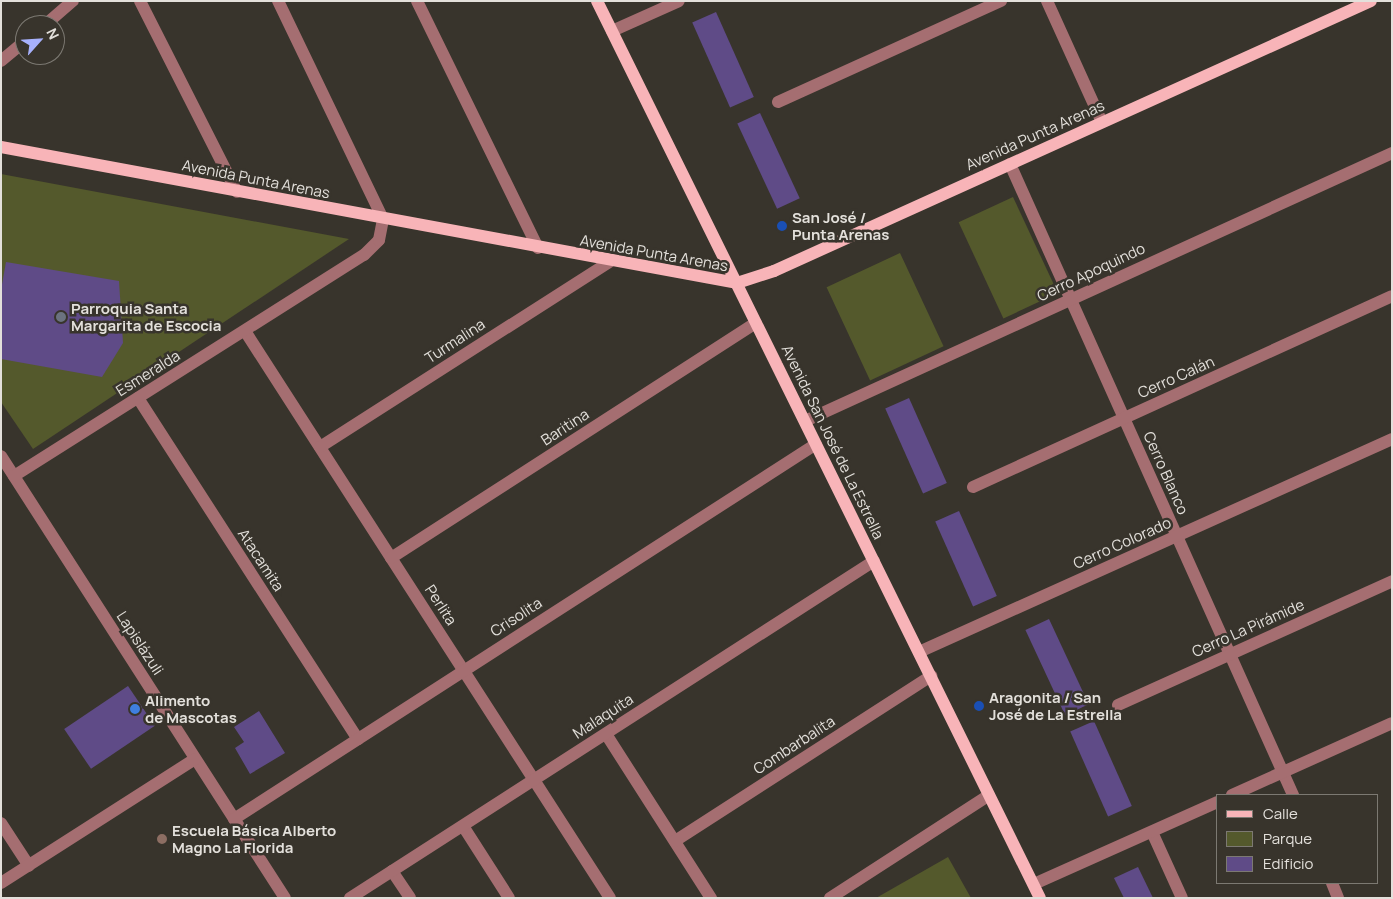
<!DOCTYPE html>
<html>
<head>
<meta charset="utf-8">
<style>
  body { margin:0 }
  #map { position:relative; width:1393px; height:899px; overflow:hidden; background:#38342c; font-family:Manrope,sans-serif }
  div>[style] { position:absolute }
  .green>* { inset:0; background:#54592c; transform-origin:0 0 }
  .building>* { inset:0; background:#5f4b87; transform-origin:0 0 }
  .minor>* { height:12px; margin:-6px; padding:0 6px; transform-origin:6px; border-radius:6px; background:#a56e71 }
  .major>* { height:12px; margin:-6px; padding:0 6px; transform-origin:6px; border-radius:6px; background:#f8b4b8 }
  .dots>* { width:14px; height:14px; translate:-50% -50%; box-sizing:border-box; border:2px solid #38342c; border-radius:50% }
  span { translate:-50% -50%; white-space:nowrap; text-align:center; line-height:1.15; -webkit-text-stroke:5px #38342c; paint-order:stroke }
  .street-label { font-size:15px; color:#e3e0db }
  .poi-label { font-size:15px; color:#e3e0db; font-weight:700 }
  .left { translate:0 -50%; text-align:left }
  .frame { position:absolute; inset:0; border:2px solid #e3e0db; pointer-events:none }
  .legend { position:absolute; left:1216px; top:794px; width:162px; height:90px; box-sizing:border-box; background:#38342c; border:1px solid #7c7972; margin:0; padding:6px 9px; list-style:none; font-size:15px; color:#e3e0db }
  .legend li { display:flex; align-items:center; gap:10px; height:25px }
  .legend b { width:25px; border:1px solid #7c7972 }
  .north { position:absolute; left:15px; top:15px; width:50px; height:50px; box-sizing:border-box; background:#38342c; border:1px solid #7c7972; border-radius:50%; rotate:64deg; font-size:14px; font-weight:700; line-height:20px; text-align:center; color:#e3e0db }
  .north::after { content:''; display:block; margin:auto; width:18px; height:22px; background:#a7b1fc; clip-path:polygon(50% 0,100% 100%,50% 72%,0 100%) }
</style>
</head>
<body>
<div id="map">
  <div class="green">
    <i style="clip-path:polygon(1px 174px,349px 239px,33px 449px,1px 402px)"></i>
    <i style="left:1013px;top:197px;width:106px;height:60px;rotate:65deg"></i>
    <i style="left:900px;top:253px;width:103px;height:81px;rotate:65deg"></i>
    <i style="clip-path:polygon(948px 857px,971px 898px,876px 898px)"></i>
  </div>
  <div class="building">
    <i style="left:716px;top:12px;width:93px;height:26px;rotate:66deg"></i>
    <i style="left:760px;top:113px;width:94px;height:25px;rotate:65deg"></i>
    <i style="clip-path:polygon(6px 262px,119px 281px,123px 343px,102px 377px,1px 359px,1px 290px)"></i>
    <i style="left:909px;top:398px;width:93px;height:26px;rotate:66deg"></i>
    <i style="left:959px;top:511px;width:93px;height:26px;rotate:66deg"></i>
    <i style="left:1049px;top:619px;width:94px;height:26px;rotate:65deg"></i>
    <i style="left:128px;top:686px;width:48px;height:77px;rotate:56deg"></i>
    <i style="clip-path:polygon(259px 711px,285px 753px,250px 774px,235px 748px,244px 742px,234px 727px)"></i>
    <i style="left:1094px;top:721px;width:93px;height:26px;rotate:66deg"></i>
    <i style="clip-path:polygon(1138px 867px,1153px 898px,1124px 898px,1114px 878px)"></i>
  </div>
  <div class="minor">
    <i style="left:140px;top:1px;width:214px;rotate:63.1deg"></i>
    <i style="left:417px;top:1px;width:275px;rotate:63.9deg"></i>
    <i style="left:1047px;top:1px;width:133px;rotate:65.6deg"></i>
    <i style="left:45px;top:25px;width:37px;rotate:-41deg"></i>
    <i style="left:612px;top:31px;width:73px;rotate:-24.1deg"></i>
    <i style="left:1px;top:61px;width:31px;rotate:-40deg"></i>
    <i style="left:778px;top:102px;width:245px;rotate:-24.4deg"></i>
    <i style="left:1010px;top:164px;width:692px;rotate:65.84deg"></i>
    <i style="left:245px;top:331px;width:674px;rotate:57.23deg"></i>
    <i style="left:138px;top:398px;width:406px;rotate:57.2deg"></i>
    <i style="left:805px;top:421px;width:645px;rotate:-24.54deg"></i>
    <i style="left:320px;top:447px;width:343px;rotate:-32.6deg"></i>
    <i style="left:1px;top:456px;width:525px;rotate:57.28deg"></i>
    <i style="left:14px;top:476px;width:414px;rotate:-32.3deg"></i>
    <i style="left:364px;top:255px;width:21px;rotate:-45deg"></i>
    <i style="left:379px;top:240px;width:21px;rotate:-79deg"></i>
    <i style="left:383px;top:219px;width:242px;rotate:-115.7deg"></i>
    <i style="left:973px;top:487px;width:460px;rotate:-24.5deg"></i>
    <i style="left:391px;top:558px;width:434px;rotate:-32.8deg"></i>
    <i style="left:919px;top:652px;width:519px;rotate:-24.24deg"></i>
    <i style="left:1118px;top:705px;width:301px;rotate:-24.3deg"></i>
    <i style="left:606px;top:734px;width:195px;rotate:57.4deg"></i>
    <i style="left:1232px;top:795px;width:175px;rotate:-24.2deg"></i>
    <i style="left:234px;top:819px;width:692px;rotate:-32.79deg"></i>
    <i style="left:1px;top:823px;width:51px;rotate:56.9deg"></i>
    <i style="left:463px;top:826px;width:85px;rotate:57.4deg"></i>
    <i style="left:1152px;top:832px;width:72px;rotate:65.6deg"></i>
    <i style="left:675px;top:841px;width:305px;rotate:-32.8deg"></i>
    <i style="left:392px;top:871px;width:32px;rotate:56deg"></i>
    <i style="left:1px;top:883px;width:230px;rotate:-32.6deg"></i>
    <i style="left:1332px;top:883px;width:16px;rotate:68deg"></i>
    <i style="left:1034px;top:884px;width:201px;rotate:-24.1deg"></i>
    <i style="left:350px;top:898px;width:623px;rotate:-32.75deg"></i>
    <i style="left:830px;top:898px;width:189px;rotate:-32.9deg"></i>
  </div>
  <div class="major">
    <i style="left:597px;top:1px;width:1000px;rotate:63.72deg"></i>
    <i style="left:1px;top:147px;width:748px;rotate:10.47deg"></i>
    <i style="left:737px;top:283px;width:39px;rotate:-18deg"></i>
    <i style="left:774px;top:271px;width:655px;rotate:-24.34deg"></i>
  </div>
  <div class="dots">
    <i style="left:782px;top:226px;background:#1a4fb4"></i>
    <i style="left:61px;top:317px;background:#6b7280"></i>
    <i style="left:979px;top:706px;background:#1a4fb4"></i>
    <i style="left:135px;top:709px;background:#3f7fe0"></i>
    <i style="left:162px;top:839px;background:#8d6e63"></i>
  </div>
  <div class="street-label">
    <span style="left:1035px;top:135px;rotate:-24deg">Avenida Punta Arenas</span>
    <span style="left:256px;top:179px;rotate:11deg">Avenida Punta Arenas</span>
    <span style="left:654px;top:253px;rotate:10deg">Avenida Punta Arenas</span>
    <span style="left:1091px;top:272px;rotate:-25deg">Cerro Apoquindo</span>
    <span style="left:455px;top:341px;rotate:-33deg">Turmalina</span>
    <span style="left:148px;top:373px;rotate:-32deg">Esmeralda</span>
    <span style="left:1176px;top:377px;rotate:-24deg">Cerro Calán</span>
    <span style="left:565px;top:427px;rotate:-33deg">Baritina</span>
    <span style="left:833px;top:442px;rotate:64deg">Avenida San José de La Estrella</span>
    <span style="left:1166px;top:473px;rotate:66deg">Cerro Blanco</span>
    <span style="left:1122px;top:543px;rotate:-24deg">Cerro Colorado</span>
    <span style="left:261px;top:560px;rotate:57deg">Atacamita</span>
    <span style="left:441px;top:605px;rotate:57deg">Perlita</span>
    <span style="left:516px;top:617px;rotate:-33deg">Crisolita</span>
    <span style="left:1248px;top:628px;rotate:-24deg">Cerro La Pirámide</span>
    <span style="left:140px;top:643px;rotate:57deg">Lapislázuli</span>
    <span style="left:603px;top:716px;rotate:-33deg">Malaquita</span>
    <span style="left:794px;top:745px;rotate:-33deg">Combarbalita</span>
  </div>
  <div class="poi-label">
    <span class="left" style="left:792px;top:226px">San José /<br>Punta Arenas</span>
    <span class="left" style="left:71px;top:317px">Parroquia Santa<br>Margarita de Escocia</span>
    <span class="left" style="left:989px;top:706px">Aragonita / San<br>José de La Estrella</span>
    <span class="left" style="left:145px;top:709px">Alimento<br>de Mascotas</span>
    <span class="left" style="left:172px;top:839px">Escuela Básica Alberto<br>Magno La Florida</span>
  </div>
  <div class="frame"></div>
  <ul class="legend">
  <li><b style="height:6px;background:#f8b4b8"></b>Calle</li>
  <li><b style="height:14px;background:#54592c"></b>Parque</li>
  <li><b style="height:14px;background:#5f4b87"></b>Edificio</li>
  </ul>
  <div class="north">N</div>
</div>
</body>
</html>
